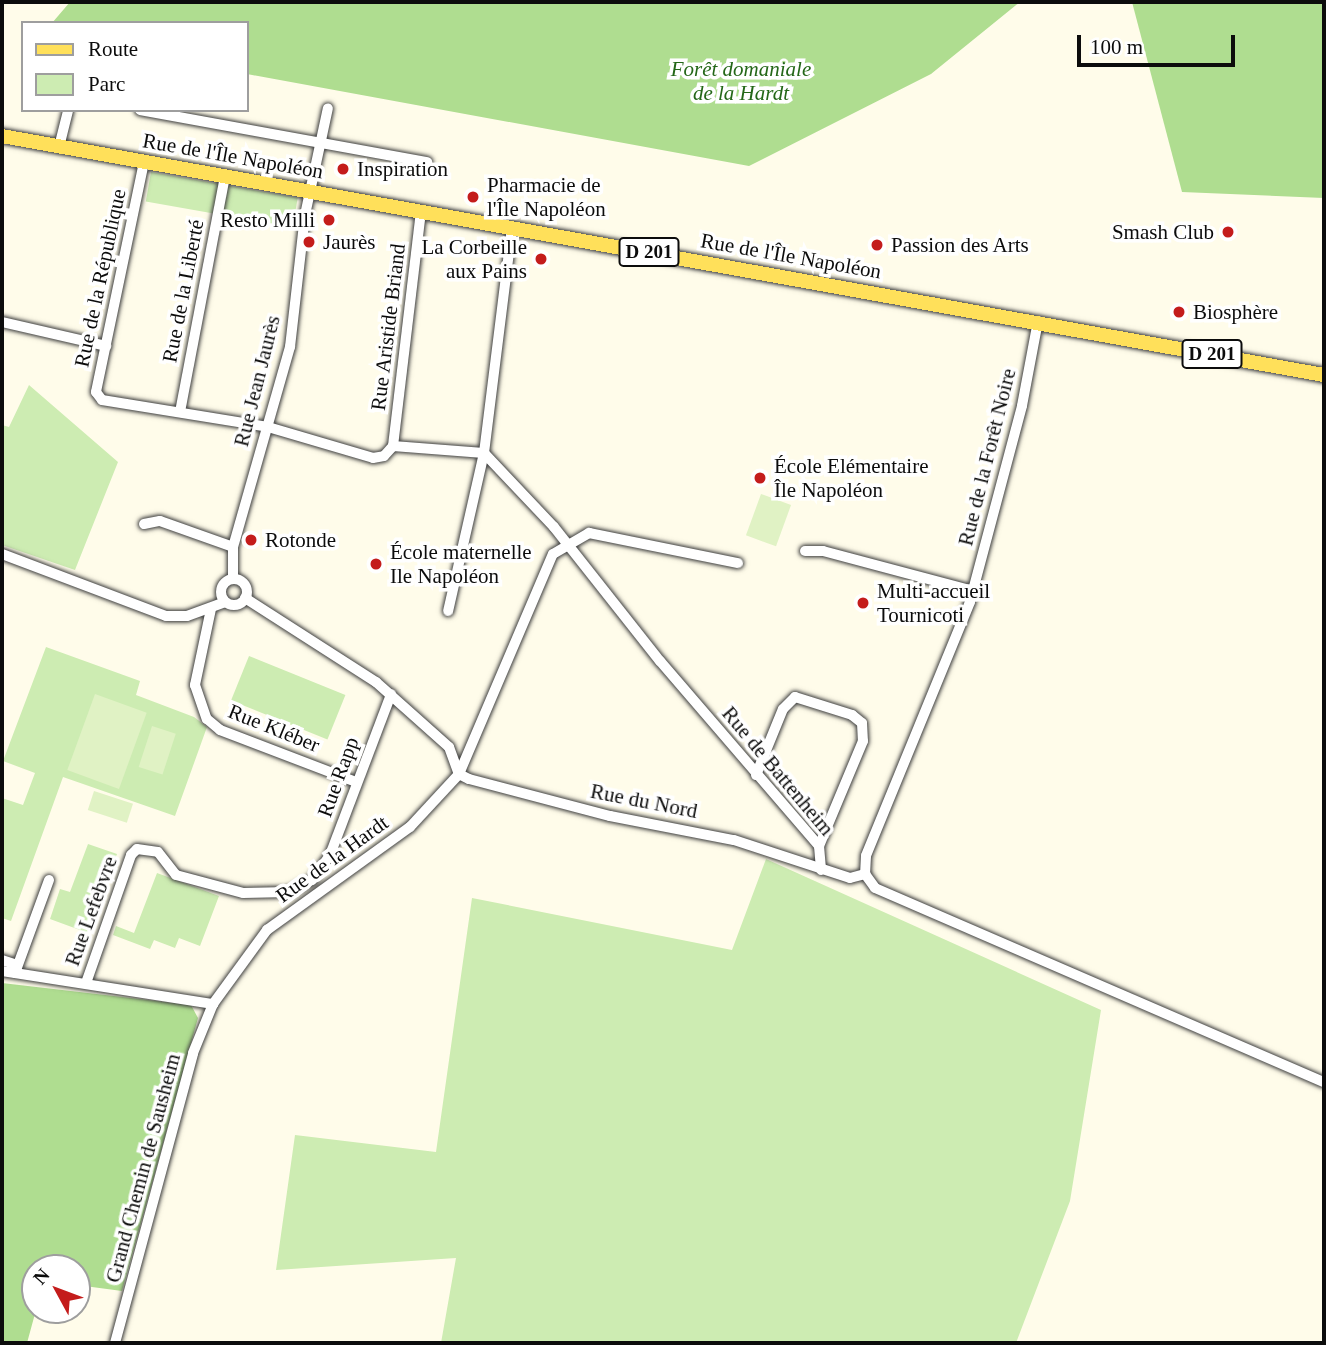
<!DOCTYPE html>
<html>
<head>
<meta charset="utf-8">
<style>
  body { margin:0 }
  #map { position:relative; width:1326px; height:1345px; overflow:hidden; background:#fffcea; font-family:Georgia,serif }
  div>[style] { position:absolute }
  .green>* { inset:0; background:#cdecb2; transform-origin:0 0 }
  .forest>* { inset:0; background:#afdd90 }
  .pitch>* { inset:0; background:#e0f2c4; transform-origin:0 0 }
  .roads { filter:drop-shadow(0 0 2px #3f3f3f) drop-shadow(0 0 2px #3f3f3f) }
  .minor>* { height:10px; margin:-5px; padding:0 5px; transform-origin:5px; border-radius:5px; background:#fff }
  .minor>.ring { margin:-5px; padding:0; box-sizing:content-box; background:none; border:10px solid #fff; border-radius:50% }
  .primary>* { height:14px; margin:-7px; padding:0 7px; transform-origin:7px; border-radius:7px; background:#ffe05a }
  .dots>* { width:19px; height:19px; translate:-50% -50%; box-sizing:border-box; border:4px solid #fff; border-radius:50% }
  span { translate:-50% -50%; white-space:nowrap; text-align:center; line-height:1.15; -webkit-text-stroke:7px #fff; paint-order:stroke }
  .shield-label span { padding:2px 5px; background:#fff; border:2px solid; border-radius:5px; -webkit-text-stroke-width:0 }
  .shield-label { font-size:19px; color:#0c0c0c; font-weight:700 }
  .park-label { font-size:21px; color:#246718; font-style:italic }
  .street-label { font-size:21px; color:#0c0c0c }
  .poi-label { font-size:21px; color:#0c0c0c }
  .left { translate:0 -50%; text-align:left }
  .right { translate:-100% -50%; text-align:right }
  .frame { position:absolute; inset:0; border:4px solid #0c0c0c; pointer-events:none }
  .legend { position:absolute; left:21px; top:21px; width:228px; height:91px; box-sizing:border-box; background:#fff; border:2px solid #9e9e9e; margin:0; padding:9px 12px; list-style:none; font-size:21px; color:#0c0c0c }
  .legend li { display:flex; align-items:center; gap:14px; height:35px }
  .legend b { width:35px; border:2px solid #9e9e9e }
  .north { position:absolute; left:21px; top:1254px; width:70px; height:70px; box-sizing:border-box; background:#fff; border:2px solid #9e9e9e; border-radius:50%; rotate:311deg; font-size:19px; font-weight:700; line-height:28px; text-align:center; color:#0c0c0c }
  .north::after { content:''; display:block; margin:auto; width:24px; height:32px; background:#c41c1b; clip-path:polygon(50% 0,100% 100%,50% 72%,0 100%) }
  .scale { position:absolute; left:1077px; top:35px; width:158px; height:32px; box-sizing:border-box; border:4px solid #0c0c0c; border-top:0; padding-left:9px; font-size:21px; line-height:24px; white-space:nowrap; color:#0c0c0c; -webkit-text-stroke:5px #fff; paint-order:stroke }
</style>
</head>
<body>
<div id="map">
  <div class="green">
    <i style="left:151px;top:172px;width:149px;height:30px;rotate:10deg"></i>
    <i style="clip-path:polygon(29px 385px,118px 462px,75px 570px,2px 545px,2px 425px,9px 427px)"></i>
    <i style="clip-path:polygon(46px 647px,140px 681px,136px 695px,194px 717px,207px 727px,175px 816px,63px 777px,11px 921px,2px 918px,2px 798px,23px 805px,35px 773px,3px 761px)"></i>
    <i style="left:249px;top:656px;width:104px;height:48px;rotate:22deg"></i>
    <i style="clip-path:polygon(88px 844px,117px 854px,88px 933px,50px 919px,60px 889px,70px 892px)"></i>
    <i style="clip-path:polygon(766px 859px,1101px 1010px,1070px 1201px,1016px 1343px,441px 1343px,456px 1258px,276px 1270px,295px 1135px,436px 1152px,472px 898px,732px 950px)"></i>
    <i style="clip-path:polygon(157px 873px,219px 896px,200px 946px,179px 938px,175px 948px,154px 940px,150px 949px,113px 935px,116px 926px,134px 933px)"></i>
  </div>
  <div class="forest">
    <i style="clip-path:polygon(70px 2px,1020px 2px,931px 74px,749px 166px,247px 74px,247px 23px,52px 23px)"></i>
    <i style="clip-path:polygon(1132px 2px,1324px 2px,1324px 198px,1182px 192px)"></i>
    <i style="clip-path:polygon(2px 983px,191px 1005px,198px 1018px,122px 1291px,77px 1285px,77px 1268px,35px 1268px,36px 1310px,27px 1343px,2px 1343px)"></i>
  </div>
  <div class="pitch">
    <i style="left:761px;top:494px;width:32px;height:44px;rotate:20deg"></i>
    <i style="left:95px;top:694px;width:55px;height:81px;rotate:20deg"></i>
    <i style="left:152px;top:726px;width:25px;height:43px;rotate:18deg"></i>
    <i style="left:94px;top:791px;width:41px;height:20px;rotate:18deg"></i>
  </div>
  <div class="roads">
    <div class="minor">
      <i style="left:140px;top:110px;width:292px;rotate:10.3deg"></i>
      <i style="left:59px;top:147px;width:38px;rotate:-76deg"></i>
      <i style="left:144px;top:162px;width:235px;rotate:101.8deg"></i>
      <i style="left:96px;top:392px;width:10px;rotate:53deg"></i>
      <i style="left:102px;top:400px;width:168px;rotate:9.2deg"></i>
      <i style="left:268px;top:427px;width:109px;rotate:16.4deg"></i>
      <i style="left:373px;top:458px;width:11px;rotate:-10deg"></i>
      <i style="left:384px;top:456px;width:13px;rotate:-48deg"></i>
      <i style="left:393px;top:446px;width:91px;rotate:4.4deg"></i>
      <i style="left:484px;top:453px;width:162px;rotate:102.8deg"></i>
      <i style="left:512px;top:228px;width:227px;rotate:97.1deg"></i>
      <i style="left:484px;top:453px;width:102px;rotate:46.6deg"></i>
      <i style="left:554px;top:527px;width:171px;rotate:51.7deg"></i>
      <i style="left:660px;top:661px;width:244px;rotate:49.3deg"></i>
      <i style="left:819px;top:846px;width:24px;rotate:85deg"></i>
      <i style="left:1038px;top:321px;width:86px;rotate:100.7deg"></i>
      <i style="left:1022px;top:406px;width:203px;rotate:104.9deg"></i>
      <i style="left:970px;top:602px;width:274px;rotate:112.3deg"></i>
      <i style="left:866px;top:856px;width:18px;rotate:93deg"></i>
      <i style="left:865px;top:874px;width:17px;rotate:54deg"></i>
      <i style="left:875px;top:888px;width:489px;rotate:23.4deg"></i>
      <i style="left:2px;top:322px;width:107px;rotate:13deg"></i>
      <i style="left:180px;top:412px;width:240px;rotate:-79.2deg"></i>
      <i style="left:393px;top:446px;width:236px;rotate:-83.2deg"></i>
      <i style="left:144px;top:524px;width:16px;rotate:-11deg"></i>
      <i style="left:160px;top:521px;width:77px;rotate:19.6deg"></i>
      <i style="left:805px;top:551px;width:18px"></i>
      <i style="left:823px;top:551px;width:155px;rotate:14.9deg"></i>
      <i style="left:2px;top:554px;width:175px;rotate:20.7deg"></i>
      <i style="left:166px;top:616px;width:21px"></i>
      <i style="left:187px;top:616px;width:40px;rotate:-20.2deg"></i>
      <i class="ring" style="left:221px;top:579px;width:16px;height:16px"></i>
      <i style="left:233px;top:579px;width:32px;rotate:-90deg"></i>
      <i style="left:233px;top:547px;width:208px;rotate:-74.1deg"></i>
      <i style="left:290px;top:347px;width:133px;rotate:-83.5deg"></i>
      <i style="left:305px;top:215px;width:109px;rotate:-77.9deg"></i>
      <i style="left:245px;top:598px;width:156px;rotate:32.7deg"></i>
      <i style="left:376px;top:682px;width:98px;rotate:41.7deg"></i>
      <i style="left:449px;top:747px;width:29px;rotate:70deg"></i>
      <i style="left:459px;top:774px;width:11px;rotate:27deg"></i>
      <i style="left:469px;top:779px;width:146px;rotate:14.7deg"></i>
      <i style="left:610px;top:816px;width:126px;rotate:11deg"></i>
      <i style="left:734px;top:840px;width:122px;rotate:18.1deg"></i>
      <i style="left:850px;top:878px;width:16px;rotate:-15deg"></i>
      <i style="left:211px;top:609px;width:78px;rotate:101.9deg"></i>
      <i style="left:195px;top:685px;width:36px;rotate:71deg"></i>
      <i style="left:207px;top:719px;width:17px;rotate:40deg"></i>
      <i style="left:220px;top:730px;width:146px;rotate:20.9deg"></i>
      <i style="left:756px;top:775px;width:71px;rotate:-67.8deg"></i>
      <i style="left:783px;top:709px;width:17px;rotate:-45deg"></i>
      <i style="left:795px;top:697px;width:60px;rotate:17.5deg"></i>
      <i style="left:852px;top:715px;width:13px;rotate:39deg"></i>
      <i style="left:862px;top:723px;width:18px;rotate:87deg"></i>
      <i style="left:863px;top:741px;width:114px;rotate:112.7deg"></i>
      <i style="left:2px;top:960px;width:16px;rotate:18deg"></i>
      <i style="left:2px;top:971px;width:214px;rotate:8.9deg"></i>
      <i style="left:15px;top:973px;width:99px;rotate:-69.9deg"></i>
      <i style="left:86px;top:983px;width:136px;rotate:-70.6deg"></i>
      <i style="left:131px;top:855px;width:8px;rotate:-45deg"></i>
      <i style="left:137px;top:849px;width:21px;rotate:8deg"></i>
      <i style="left:158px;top:852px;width:29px;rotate:52deg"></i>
      <i style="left:176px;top:875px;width:69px;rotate:15deg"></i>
      <i style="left:243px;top:893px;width:46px;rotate:-1.2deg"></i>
      <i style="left:289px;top:892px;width:26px;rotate:-28deg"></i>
      <i style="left:312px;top:880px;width:31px;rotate:-54deg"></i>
      <i style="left:330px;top:855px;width:172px;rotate:-69.2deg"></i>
      <i style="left:115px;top:1343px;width:300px;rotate:-74.9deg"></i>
      <i style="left:193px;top:1053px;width:53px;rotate:-67.8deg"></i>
      <i style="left:213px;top:1004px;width:92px;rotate:-53.9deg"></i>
      <i style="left:267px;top:930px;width:176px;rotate:-35.8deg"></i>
      <i style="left:410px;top:827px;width:72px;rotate:-47.2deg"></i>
      <i style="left:459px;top:774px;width:239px;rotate:-66.9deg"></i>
      <i style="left:553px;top:554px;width:42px;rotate:-30.3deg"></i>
      <i style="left:589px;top:533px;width:152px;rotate:11.4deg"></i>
    </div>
    <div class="primary">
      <i style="left:2px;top:136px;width:1343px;rotate:10.25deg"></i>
    </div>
  </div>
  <div class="dots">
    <i style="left:343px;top:169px;background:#c41c1b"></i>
    <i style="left:473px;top:197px;background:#c41c1b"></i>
    <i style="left:329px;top:220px;background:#c41c1b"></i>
    <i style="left:1228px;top:232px;background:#c41c1b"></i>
    <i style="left:309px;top:242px;background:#c41c1b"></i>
    <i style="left:877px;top:245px;background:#c41c1b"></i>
    <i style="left:541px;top:259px;background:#c41c1b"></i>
    <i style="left:1179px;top:312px;background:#c41c1b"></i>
    <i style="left:760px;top:478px;background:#c41c1b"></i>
    <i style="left:251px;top:540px;background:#c41c1b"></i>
    <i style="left:376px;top:564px;background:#c41c1b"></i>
    <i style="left:863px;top:603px;background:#c41c1b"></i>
  </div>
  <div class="shield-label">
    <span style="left:649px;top:252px">D 201</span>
    <span style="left:1212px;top:354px">D 201</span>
  </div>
  <div class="park-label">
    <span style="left:741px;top:81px">Forêt domaniale<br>de la Hardt</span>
  </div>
  <div class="street-label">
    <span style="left:233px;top:156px;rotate:10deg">Rue de l'Île Napoléon</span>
    <span style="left:791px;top:256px;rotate:10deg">Rue de l'Île Napoléon</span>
    <span style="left:100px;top:278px;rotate:-78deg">Rue de la République</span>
    <span style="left:183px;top:291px;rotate:-79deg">Rue de la Liberté</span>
    <span style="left:388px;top:327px;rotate:-83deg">Rue Aristide Briand</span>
    <span style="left:257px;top:381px;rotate:-76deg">Rue Jean Jaurès</span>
    <span style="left:987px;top:457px;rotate:-76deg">Rue de la Forêt Noire</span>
    <span style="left:274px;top:728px;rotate:22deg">Rue Kléber</span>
    <span style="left:778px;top:771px;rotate:50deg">Rue de Battenheim</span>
    <span style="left:338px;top:777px;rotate:-70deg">Rue Rapp</span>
    <span style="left:644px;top:801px;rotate:11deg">Rue du Nord</span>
    <span style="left:332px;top:859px;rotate:-36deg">Rue de la Hardt</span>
    <span style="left:91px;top:911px;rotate:-70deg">Rue Lefebvre</span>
    <span style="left:143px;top:1168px;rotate:-75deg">Grand Chemin de Sausheim</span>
  </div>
  <div class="poi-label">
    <span class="left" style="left:357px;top:169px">Inspiration</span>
    <span class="left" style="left:487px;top:197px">Pharmacie de<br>l'Île Napoléon</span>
    <span class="right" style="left:315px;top:220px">Resto Milli</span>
    <span class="right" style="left:1214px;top:232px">Smash Club</span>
    <span class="left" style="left:323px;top:242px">Jaurès</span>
    <span class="left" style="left:891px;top:245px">Passion des Arts</span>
    <span class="right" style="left:527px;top:259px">La Corbeille<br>aux Pains</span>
    <span class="left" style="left:1193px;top:312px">Biosphère</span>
    <span class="left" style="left:774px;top:478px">École Elémentaire<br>Île Napoléon</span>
    <span class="left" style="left:265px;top:540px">Rotonde</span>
    <span class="left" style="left:390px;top:564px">École maternelle<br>Ile Napoléon</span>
    <span class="left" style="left:877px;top:603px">Multi-accueil<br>Tournicoti</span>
  </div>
  <div class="frame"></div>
  <ul class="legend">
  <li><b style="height:9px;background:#ffe05a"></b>Route</li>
  <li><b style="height:19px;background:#cdecb2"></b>Parc</li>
  </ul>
  <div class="north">N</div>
  <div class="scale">100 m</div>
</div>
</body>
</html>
